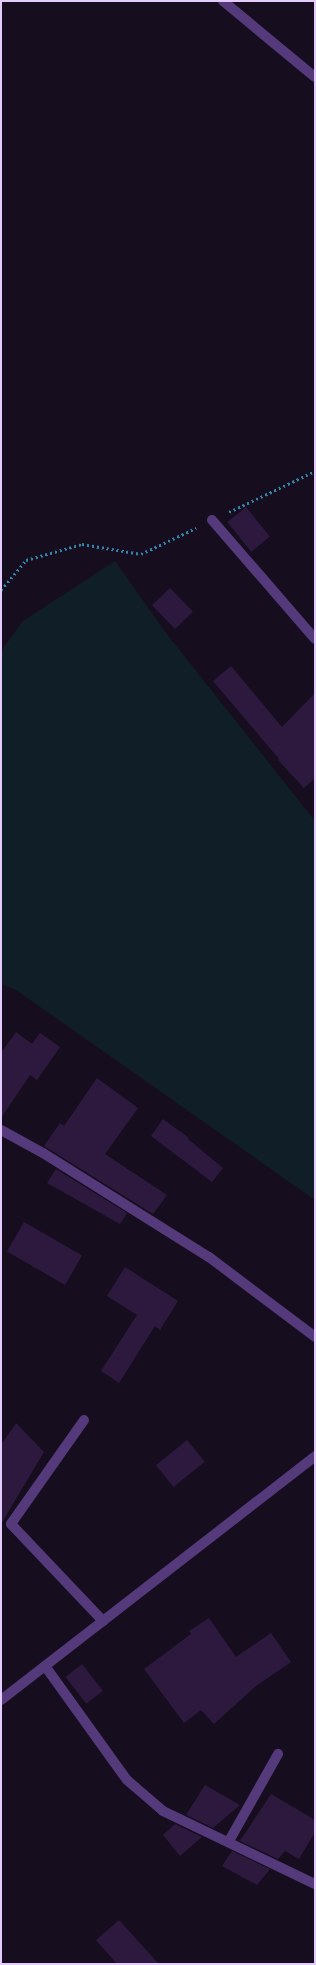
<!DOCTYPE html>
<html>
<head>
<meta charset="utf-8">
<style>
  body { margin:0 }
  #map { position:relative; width:316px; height:1965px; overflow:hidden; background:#160d1e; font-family:"Asap Condensed",sans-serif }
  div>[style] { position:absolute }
  .green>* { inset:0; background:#101f27 }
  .building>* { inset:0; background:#2e193e; transform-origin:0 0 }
  .path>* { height:2.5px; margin-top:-1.25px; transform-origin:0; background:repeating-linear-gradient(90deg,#3185ab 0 2px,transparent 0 5px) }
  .minor>* { height:10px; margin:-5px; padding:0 5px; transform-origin:5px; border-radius:5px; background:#54397b }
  span { translate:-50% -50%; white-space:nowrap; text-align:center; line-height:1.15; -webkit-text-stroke:3px #160d1e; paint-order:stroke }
  .frame { position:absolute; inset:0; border:2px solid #e3cbfd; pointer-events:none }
</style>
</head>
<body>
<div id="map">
  <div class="green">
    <i style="clip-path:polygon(115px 561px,166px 633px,315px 821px,315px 1200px,16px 990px,1px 984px,1px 651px,23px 621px)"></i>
  </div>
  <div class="building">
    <i style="left:246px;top:507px;width:38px;height:24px;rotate:51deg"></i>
    <i style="left:170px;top:588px;width:33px;height:25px;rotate:46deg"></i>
    <i style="clip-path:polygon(231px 666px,282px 727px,315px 693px,315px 778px,304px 788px,278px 760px,279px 759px,213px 681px)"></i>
    <i style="clip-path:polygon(16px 1032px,32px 1044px,40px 1033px,60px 1047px,37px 1080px,30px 1075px,1px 1118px,1px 1053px)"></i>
    <i style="clip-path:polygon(97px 1078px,138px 1108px,105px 1154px,167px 1195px,153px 1214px,44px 1146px,60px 1123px,64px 1126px)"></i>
    <i style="clip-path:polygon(163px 1119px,189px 1138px,188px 1139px,223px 1168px,212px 1182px,151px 1136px)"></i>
    <i style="clip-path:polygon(56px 1169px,127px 1213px,120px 1224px,47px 1183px)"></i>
    <i style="left:24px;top:1222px;width:67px;height:34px;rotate:30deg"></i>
    <i style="clip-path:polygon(125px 1267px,178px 1301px,160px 1330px,155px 1326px,119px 1383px,101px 1371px,137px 1315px,107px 1296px)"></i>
    <i style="clip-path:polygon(16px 1423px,44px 1452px,1px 1524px,1px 1445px)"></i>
    <i style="left:187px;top:1440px;width:28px;height:40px;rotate:51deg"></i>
    <i style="clip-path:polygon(209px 1618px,236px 1657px,271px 1633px,291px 1662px,256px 1686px,214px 1724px,201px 1710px,184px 1723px,144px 1669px,191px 1634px,189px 1631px)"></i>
    <i style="left:82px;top:1664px;width:34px;height:21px;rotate:52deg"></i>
    <i style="clip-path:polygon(205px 1785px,240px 1805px,213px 1828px,186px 1815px)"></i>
    <i style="clip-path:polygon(271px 1794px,315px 1820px,315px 1832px,299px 1859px,285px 1851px,278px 1859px,240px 1841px)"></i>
    <i style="clip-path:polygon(175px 1824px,202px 1837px,180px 1856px,163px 1835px)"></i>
    <i style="clip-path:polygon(232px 1851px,270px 1869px,257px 1885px,222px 1866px)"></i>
    <i style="clip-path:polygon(119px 1920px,159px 1964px,117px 1964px,96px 1940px)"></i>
  </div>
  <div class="path">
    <i style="left:229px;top:512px;width:95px;rotate:-25.5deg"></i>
    <i style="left:1px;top:590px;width:39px;rotate:-50deg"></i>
    <i style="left:26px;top:560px;width:58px;rotate:-15.9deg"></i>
    <i style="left:82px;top:544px;width:60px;rotate:9.6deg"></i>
    <i style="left:141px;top:554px;width:61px;rotate:-25.3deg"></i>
  </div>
  <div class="minor">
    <i style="left:223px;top:1px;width:119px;rotate:39.6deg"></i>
    <i style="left:212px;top:520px;width:157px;rotate:49.1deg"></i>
    <i style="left:1px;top:1130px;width:48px;rotate:28.7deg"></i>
    <i style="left:43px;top:1153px;width:196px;rotate:32.1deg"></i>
    <i style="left:209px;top:1257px;width:133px;rotate:37deg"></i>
    <i style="left:84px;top:1420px;width:127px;rotate:125.1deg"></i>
    <i style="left:11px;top:1524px;width:134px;rotate:46.5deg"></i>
    <i style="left:45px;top:1666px;width:140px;rotate:54.3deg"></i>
    <i style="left:127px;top:1780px;width:48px;rotate:40.7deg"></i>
    <i style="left:163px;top:1811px;width:169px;rotate:25.7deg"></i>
    <i style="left:1px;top:1700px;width:398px;rotate:-37.8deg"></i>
    <i style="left:229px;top:1841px;width:100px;rotate:-60.6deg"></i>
  </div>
  <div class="frame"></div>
</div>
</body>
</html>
